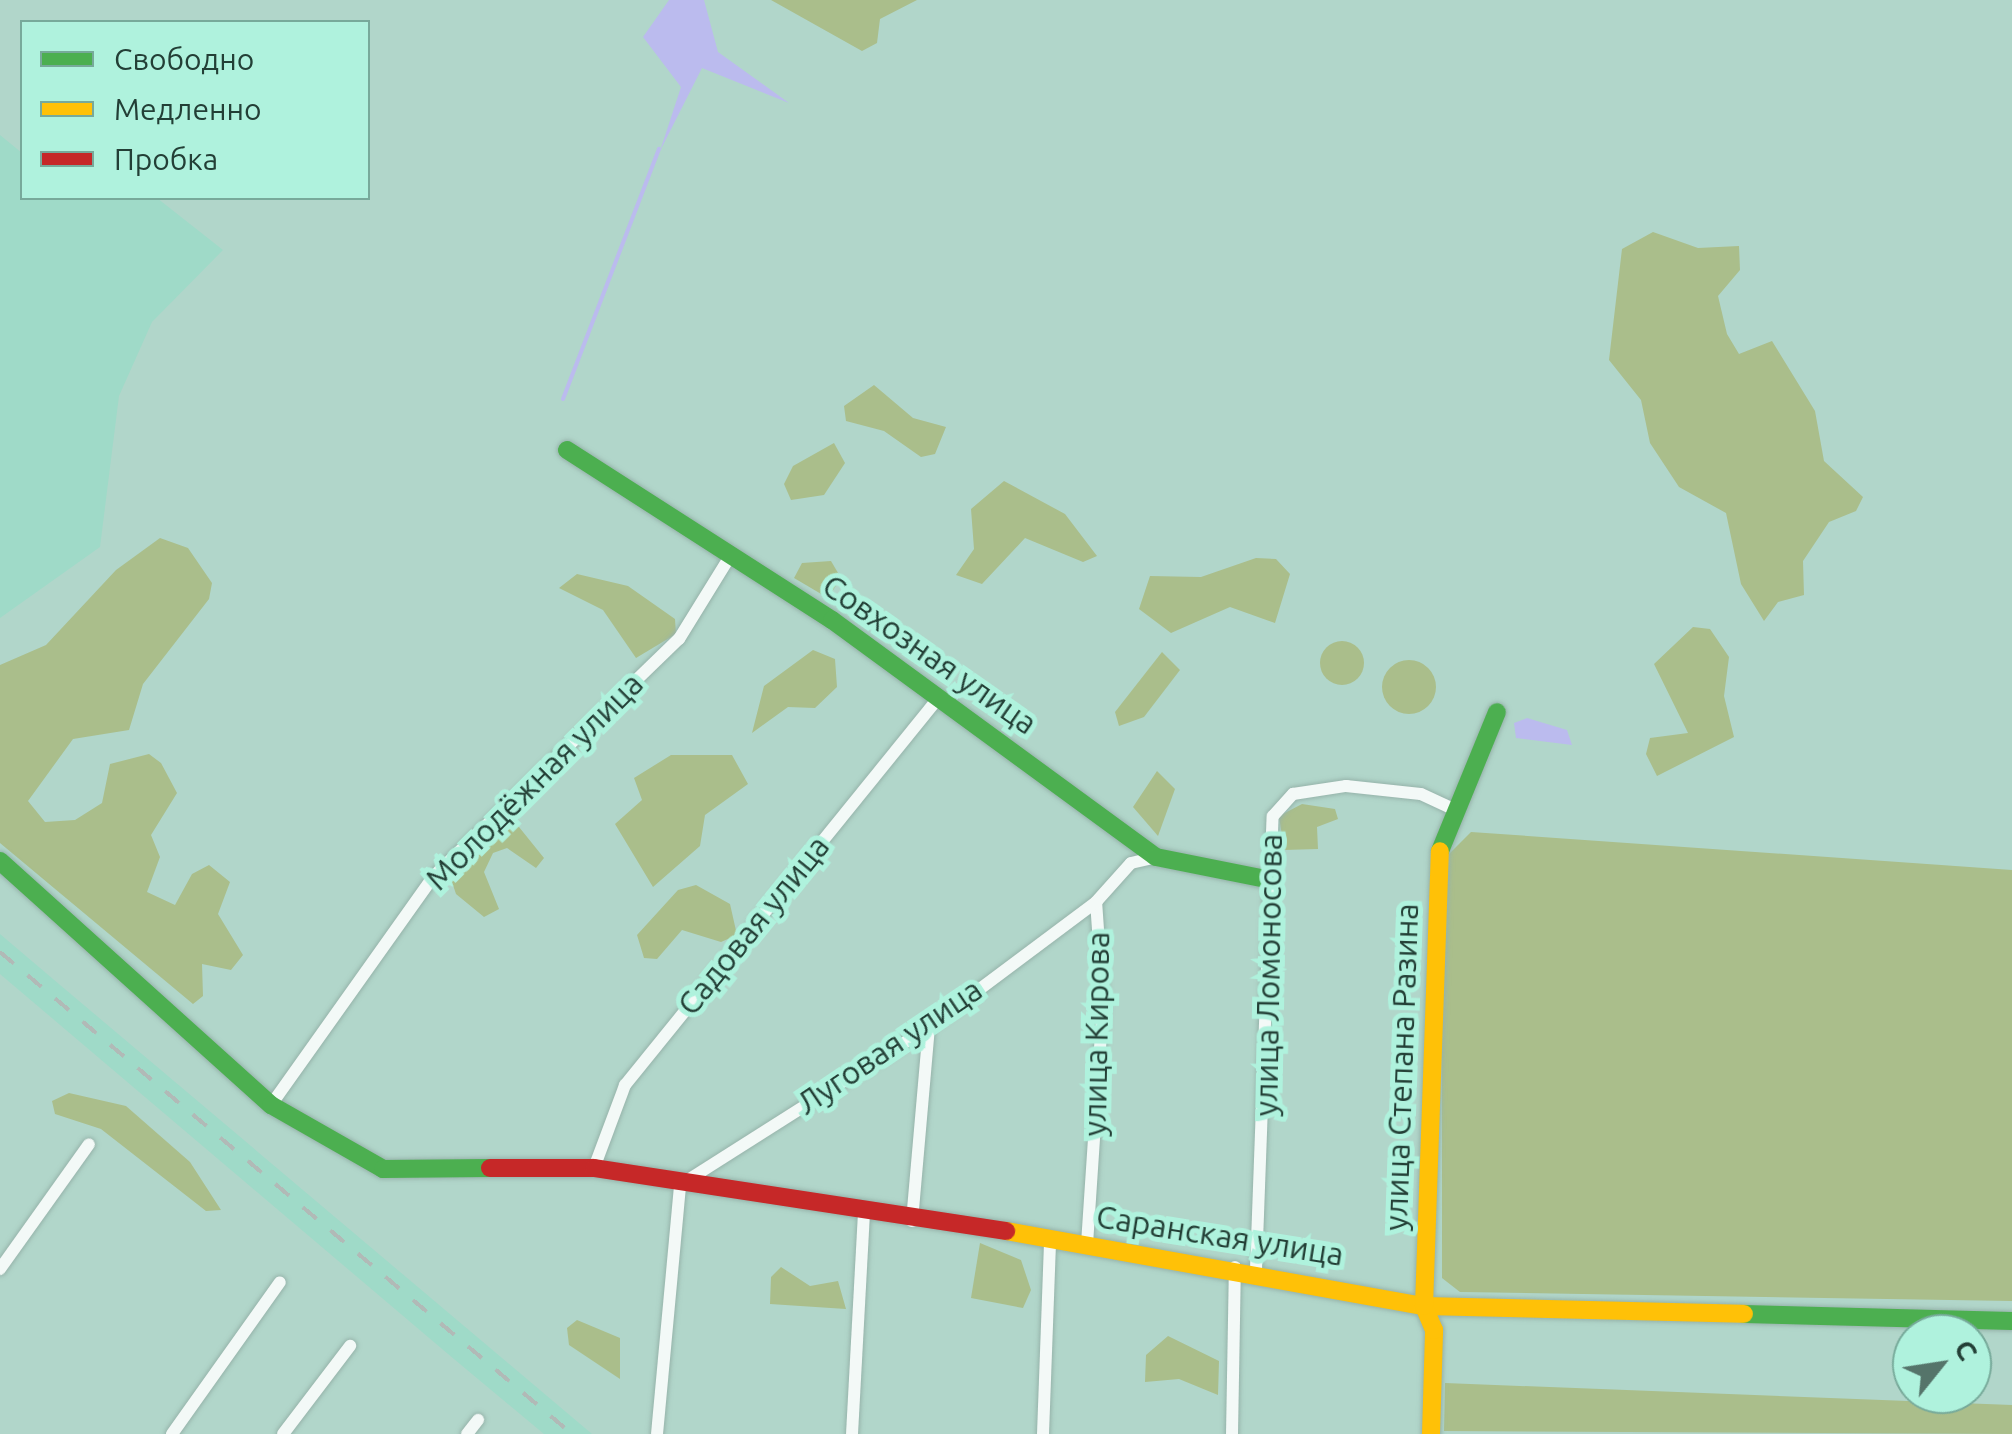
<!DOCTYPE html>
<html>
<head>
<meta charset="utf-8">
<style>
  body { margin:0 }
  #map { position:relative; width:2012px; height:1434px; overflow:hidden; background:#b1d6ca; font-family:Ubuntu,sans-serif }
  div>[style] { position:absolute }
  .built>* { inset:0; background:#9fdac8 }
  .green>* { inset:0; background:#aabe8b }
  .round { border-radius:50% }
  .water>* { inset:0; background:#bbe }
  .stream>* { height:4px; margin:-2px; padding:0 2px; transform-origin:2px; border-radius:2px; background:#bbe }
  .roads { filter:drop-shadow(0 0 2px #96b3aa) drop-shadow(0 0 2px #96b3aa) }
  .street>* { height:12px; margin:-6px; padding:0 6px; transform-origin:6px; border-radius:6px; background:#f3f9f7 }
  .fast>* { height:18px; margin:-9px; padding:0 9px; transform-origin:9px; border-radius:9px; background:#4caf50 }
  .slow>* { height:18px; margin:-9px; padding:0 9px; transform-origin:9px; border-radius:9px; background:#ffc107 }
  .jam>* { height:18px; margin:-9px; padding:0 9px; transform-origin:9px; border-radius:9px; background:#c62828 }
  .rail>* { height:4px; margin-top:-2px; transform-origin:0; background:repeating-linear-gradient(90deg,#b1bab7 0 18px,transparent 0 36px) }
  span { translate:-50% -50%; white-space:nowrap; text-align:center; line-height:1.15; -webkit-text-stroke:10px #aff2dd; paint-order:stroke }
  .street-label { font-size:32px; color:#233f36 }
  .legend { position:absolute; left:20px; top:20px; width:350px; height:180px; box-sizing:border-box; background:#aff2dd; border:2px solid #77aa9a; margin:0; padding:12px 18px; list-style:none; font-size:30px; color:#233f36 }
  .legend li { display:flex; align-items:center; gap:20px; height:50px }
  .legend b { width:50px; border:2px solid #77aa9a }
  .north { position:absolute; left:1892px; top:1314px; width:100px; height:100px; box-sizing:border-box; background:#aff2dd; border:2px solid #77aa9a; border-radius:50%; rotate:60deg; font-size:28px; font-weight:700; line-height:40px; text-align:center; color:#233f36 }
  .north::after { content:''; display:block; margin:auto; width:35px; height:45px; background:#55746a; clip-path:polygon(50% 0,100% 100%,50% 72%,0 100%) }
</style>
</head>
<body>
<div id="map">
  <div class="built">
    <i style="clip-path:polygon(0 135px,22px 153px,22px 198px,157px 198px,223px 250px,152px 322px,119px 396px,100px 547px,0 618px)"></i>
    <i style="clip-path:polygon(0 934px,53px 979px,592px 1434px,544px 1434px,448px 1354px,0 974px)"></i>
  </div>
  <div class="green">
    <i style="clip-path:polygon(771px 0,917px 0,880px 19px,877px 43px,862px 51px)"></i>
    <i style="clip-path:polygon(1653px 232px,1698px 248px,1739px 246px,1740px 270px,1718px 296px,1727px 334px,1739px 354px,1772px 341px,1815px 411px,1824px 461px,1863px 497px,1856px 511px,1829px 522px,1803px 561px,1804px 595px,1778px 602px,1764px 621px,1741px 584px,1726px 513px,1679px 487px,1650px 443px,1641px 400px,1609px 360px,1622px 249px)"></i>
    <i style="clip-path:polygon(874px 385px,913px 418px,946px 427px,935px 454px,921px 457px,884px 431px,846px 421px,844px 406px)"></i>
    <i style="clip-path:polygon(834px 443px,845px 463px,824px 495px,791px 500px,784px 484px,793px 466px)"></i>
    <i style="clip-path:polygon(1004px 481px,1065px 514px,1097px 556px,1083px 562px,1025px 538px,982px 584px,956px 575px,974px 549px,971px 509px)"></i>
    <i style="clip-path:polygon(160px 538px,188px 548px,212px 583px,209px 599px,143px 684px,129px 730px,73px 739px,28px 801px,45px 822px,75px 820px,102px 803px,110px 764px,149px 754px,161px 763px,177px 793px,151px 835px,160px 857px,147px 892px,175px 905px,192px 874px,209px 865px,230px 882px,218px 914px,243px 955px,231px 970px,202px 964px,203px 996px,193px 1004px,0 843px,0 665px,46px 645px,116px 570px)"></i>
    <i style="clip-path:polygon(1256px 558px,1276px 559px,1290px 574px,1275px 623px,1230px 607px,1171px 633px,1139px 609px,1150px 576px,1201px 577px)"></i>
    <i style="clip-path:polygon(831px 561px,841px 578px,828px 598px,794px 578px,802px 563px)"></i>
    <i style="clip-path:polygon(577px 574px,628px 586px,675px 619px,676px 634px,636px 658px,603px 610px,559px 588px)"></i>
    <i style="clip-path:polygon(1693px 627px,1710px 629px,1729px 657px,1724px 696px,1734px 737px,1657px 776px,1646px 754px,1650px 738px,1688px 733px,1654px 664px)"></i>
    <i class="round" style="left:1320px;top:641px;width:44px;height:44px"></i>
    <i style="clip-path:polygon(813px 650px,835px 659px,837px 687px,815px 708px,788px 707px,752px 733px,764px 686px)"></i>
    <i style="clip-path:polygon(1162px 652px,1180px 670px,1144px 717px,1119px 726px,1115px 712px)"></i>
    <i class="round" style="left:1382px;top:660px;width:54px;height:54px"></i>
    <i style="clip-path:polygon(671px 755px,732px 755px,748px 784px,705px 815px,700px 846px,653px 887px,615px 824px,642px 800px,634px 778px)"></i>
    <i style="clip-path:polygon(1157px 771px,1175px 789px,1158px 836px,1133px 807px)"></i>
    <i style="clip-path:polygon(1302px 804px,1335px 809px,1338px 819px,1317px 827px,1318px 849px,1284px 850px,1279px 816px)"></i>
    <i style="clip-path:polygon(500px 820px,519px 827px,544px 858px,536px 868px,507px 848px,493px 853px,484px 872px,499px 909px,484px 917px,456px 894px,449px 873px)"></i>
    <i style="clip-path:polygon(1471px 832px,2012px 870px,2012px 1301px,1460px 1292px,1442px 1278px,1442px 861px)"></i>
    <i style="clip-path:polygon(696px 885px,730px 904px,737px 935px,721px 942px,682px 930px,657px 959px,644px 958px,637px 935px,678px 890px)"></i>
    <i style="clip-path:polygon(69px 1093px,126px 1106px,190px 1162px,221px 1210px,206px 1211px,101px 1129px,55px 1114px,52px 1101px)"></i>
    <i style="clip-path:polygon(980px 1243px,1021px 1260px,1031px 1290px,1023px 1308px,971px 1298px)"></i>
    <i style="clip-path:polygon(781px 1267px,810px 1286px,838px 1281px,846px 1309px,770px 1304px,771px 1277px)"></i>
    <i style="clip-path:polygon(577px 1320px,620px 1338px,620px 1379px,569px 1345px,567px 1328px)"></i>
    <i style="clip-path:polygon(1168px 1336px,1219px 1361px,1218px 1395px,1179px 1379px,1145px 1382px,1146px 1355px)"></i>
    <i style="clip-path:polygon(1445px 1383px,2012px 1405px,2012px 1434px,1444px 1431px)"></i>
  </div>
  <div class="water">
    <i style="clip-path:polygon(669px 0,704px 0,718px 52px,789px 103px,702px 68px,660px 151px,681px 87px,643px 37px)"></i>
    <i style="clip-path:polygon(1527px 718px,1567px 730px,1572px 745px,1516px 738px,1514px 723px)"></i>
  </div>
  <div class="stream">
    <i style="left:563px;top:399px;width:268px;rotate:-69deg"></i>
  </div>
  <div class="roads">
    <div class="street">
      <i style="left:271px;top:1105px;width:280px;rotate:-54.6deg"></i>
      <i style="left:433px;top:877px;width:342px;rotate:-44.1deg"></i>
      <i style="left:679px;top:639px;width:95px;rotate:-58.3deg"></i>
      <i style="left:594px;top:1168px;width:89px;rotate:-69.5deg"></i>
      <i style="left:625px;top:1085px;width:498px;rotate:-51deg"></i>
      <i style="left:912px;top:1221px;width:195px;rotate:-85deg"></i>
      <i style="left:1087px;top:1244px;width:244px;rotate:-86.2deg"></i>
      <i style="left:1103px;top:1001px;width:99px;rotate:-94deg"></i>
      <i style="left:1096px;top:902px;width:52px;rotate:-48.1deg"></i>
      <i style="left:1131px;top:863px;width:26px;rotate:-13deg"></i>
      <i style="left:0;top:1269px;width:153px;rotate:-54.5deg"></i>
      <i style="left:1256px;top:1269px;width:453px;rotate:-87.9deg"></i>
      <i style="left:1273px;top:816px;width:30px;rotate:-48deg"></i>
      <i style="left:1293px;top:794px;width:54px;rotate:-8.6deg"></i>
      <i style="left:1346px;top:786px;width:75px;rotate:6.1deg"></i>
      <i style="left:1421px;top:794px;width:35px;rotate:25deg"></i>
      <i style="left:172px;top:1434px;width:186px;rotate:-54.6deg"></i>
      <i style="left:283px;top:1434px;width:111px;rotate:-52.7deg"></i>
      <i style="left:467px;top:1434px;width:18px;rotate:-52deg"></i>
      <i style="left:657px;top:1434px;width:250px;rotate:-84.7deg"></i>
      <i style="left:680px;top:1185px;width:295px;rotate:-32.4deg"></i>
      <i style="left:929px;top:1027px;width:209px;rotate:-36.8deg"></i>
      <i style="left:852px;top:1434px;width:220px;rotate:-86.9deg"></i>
      <i style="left:1043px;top:1434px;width:195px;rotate:-87.9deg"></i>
      <i style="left:1232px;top:1434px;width:167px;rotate:-89deg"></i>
    </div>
    <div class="fast">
      <i style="left:567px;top:450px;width:315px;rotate:32.7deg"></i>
      <i style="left:832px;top:620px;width:401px;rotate:36.2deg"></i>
      <i style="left:1156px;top:857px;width:112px;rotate:11.3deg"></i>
      <i style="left:1440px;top:851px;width:150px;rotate:-67.7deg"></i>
      <i style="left:0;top:861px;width:365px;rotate:42deg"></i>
      <i style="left:271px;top:1105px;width:129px;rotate:29.7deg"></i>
      <i style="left:383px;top:1169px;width:107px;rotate:-0.5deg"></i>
      <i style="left:1744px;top:1314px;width:268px;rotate:1.5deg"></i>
    </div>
    <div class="slow">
      <i style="left:1006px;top:1231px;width:425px;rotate:10.2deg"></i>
      <i style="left:1424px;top:1306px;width:320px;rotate:1.4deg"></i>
      <i style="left:1431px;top:1434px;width:104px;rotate:-88.3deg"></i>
      <i style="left:1434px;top:1330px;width:26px;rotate:-113deg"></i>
      <i style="left:1424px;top:1306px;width:455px;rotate:-88deg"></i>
    </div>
    <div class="jam">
      <i style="left:490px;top:1168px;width:104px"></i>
      <i style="left:594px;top:1168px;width:417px;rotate:8.7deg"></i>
    </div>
  </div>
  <div class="rail">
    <i style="left:0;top:952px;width:748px;rotate:40.12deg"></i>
  </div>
  <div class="street-label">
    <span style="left:930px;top:654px;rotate:35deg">Совхозная улица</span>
    <span style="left:534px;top:781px;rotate:-45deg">Молодёжная улица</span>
    <span style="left:753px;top:925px;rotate:-51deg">Садовая улица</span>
    <span style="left:1268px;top:975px;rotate:-89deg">улица Ломоносова</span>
    <span style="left:1096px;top:1034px;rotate:-89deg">улица Кирова</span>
    <span style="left:889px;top:1046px;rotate:-34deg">Луговая улица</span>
    <span style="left:1401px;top:1067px;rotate:-88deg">улица Степана Разина</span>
    <span style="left:1220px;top:1235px;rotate:9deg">Саранская улица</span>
  </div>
  <ul class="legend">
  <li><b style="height:12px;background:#4caf50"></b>Свободно</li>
  <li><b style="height:12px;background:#ffc107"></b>Медленно</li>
  <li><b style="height:12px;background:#c62828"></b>Пробка</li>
  </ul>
  <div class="north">С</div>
</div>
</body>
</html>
